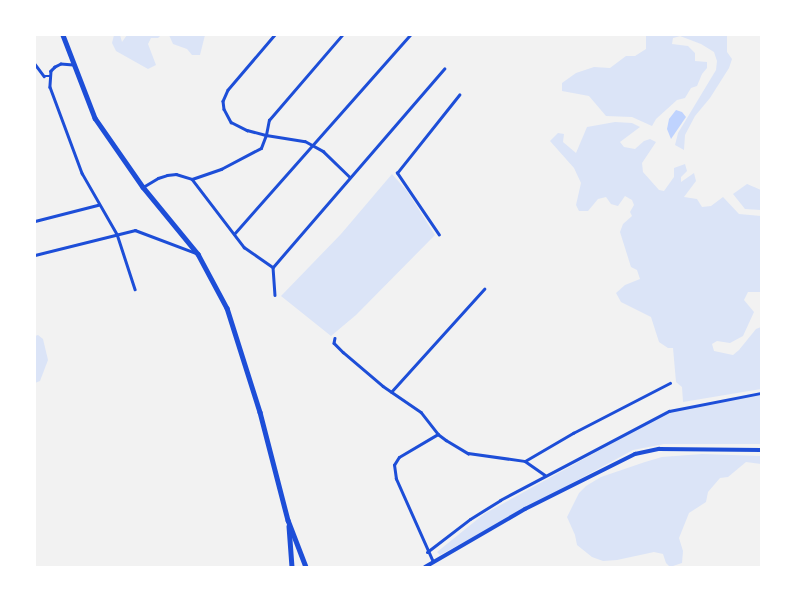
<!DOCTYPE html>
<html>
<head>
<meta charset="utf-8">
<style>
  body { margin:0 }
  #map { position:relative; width:796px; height:602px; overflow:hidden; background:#f2f2f2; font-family:Inter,sans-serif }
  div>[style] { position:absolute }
  .green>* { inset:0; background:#dbe4f7 }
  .water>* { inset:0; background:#bfd3fe }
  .minor>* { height:2.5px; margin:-1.25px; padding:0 1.25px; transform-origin:1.25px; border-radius:1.25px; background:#1d4ed8 }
  .tertiary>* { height:3px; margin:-1.5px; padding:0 1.5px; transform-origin:1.5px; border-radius:1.5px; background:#1d4ed8 }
  .secondary>* { height:4px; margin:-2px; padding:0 2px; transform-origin:2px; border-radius:2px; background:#1d4ed8 }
  .trunk>* { height:4.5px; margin:-2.25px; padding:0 2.25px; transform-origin:2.25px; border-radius:2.25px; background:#1d4ed8 }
  span { translate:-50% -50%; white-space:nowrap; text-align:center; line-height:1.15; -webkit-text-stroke:5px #fff; paint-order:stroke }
  .frame { position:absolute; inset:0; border:36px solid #fff; pointer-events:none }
</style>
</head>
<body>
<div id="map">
  <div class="green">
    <i style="clip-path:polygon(114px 35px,120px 35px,122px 42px,127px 35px,161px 35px,158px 38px,151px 38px,148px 44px,156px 65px,148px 69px,116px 51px,112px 43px)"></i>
    <i style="clip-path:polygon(169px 35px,205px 35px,200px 55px,192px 55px,187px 49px,173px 44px)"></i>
    <i style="clip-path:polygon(646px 35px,727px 35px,727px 52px,732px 59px,729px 68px,710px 98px,695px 116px,685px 135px,684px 150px,675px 145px,678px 133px,716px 70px,717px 61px,714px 52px,701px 44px,680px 36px,673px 38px,672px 44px,688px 46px,695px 53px,695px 61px,707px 62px,707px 68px,702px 74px,697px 86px,691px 88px,685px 98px,677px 100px,656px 119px,652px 126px,632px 117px,606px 116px,589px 96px,562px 91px,562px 83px,576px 73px,594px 67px,610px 68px,626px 56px,635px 56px,646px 49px)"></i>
    <i style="clip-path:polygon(615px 122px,632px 123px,640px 127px,620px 142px,624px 147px,635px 149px,644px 141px,650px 139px,656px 142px,642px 163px,643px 172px,659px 190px,664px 191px,674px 177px,674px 168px,685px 164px,687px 171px,681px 177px,681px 182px,694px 173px,696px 181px,684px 197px,697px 199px,702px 207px,711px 206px,723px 197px,739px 214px,761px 216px,761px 292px,748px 292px,744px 300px,754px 312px,743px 336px,730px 343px,717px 341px,712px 344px,714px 351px,733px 355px,739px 350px,756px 329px,761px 327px,761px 389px,683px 402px,682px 387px,676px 382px,673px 348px,668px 348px,659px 342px,651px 317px,621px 302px,616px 293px,625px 285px,640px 279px,637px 270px,631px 267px,620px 232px,623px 224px,632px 216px,630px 212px,634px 205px,632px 200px,625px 196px,618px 206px,611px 204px,606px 197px,598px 199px,588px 211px,579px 211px,576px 205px,581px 183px,574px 168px,550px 141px,558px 133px,564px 134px,563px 142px,576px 153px,587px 127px)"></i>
    <i style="clip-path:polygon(392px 174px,407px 191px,435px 235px,356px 315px,331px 336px,281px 296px,341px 234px)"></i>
    <i style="clip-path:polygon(747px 184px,761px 190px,761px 210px,745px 209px,733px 194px)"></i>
    <i style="clip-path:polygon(38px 335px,43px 339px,48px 360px,40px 381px,35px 383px,35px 336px)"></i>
    <i style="clip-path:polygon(761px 394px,761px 444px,664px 444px,633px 450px,440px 555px,437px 552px,484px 514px,669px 412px)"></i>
    <i style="clip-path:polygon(702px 454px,761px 456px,761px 464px,746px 462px,728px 477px,720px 478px,708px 492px,706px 502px,689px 513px,679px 538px,683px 551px,682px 563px,670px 567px,666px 563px,663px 554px,654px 552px,617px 560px,603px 561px,592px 557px,577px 545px,575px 535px,567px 517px,579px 493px,586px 486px,601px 477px,645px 462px,662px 457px)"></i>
  </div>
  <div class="water">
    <i style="clip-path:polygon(676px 110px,682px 112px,686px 117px,671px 139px,667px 129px,669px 119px)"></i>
  </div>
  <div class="minor">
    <i style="left:275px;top:35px;width:72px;rotate:130.5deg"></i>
    <i style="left:228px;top:90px;width:12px;rotate:114deg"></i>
    <i style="left:223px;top:101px;width:8px;rotate:83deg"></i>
    <i style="left:224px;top:109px;width:15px;rotate:62deg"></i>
    <i style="left:231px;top:122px;width:18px;rotate:27deg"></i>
    <i style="left:247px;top:130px;width:20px;rotate:15deg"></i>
    <i style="left:266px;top:135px;width:15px;rotate:-79deg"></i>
    <i style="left:269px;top:120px;width:112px;rotate:-49.3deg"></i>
    <i style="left:35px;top:64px;width:15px;rotate:53deg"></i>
    <i style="left:44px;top:76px;width:6px"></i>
    <i style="left:73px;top:65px;width:12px;rotate:-175deg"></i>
    <i style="left:61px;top:64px;width:7px;rotate:153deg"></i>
    <i style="left:55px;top:67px;width:6px;rotate:135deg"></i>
    <i style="left:51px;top:71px;width:16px;rotate:94deg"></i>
    <i style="left:50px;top:87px;width:92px;rotate:69.6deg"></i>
    <i style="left:82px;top:173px;width:70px;rotate:60.2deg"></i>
    <i style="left:117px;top:234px;width:58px;rotate:71.9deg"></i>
    <i style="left:192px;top:179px;width:86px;rotate:52.6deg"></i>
    <i style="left:244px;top:247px;width:35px;rotate:35deg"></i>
    <i style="left:273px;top:267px;width:28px;rotate:86deg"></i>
    <i style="left:143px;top:187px;width:17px;rotate:-31deg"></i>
    <i style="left:158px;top:178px;width:9px;rotate:-18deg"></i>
    <i style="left:167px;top:175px;width:9px;rotate:-6deg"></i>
    <i style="left:176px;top:174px;width:17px;rotate:17deg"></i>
    <i style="left:192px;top:179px;width:31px;rotate:-19deg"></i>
    <i style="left:221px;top:169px;width:45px;rotate:-27.7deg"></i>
    <i style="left:261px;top:148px;width:14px;rotate:-69deg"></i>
    <i style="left:266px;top:135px;width:39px;rotate:9deg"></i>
    <i style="left:305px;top:141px;width:21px;rotate:29deg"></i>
    <i style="left:323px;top:151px;width:37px;rotate:44deg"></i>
    <i style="left:35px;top:221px;width:65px;rotate:-14.3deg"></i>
    <i style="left:234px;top:234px;width:266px;rotate:-48.5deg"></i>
    <i style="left:439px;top:235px;width:75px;rotate:-124.1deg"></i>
    <i style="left:397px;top:173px;width:100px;rotate:-51.5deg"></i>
    <i style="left:35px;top:255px;width:103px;rotate:-14deg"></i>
    <i style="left:135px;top:230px;width:65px;rotate:20.7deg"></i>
    <i style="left:273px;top:267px;width:262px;rotate:-49.2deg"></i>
    <i style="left:335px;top:338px;width:5px;rotate:101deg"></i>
    <i style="left:334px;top:343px;width:13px;rotate:45deg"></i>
    <i style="left:343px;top:352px;width:52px;rotate:40.4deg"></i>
    <i style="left:383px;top:386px;width:46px;rotate:34.4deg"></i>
    <i style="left:421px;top:412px;width:28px;rotate:52deg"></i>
    <i style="left:438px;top:434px;width:10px;rotate:37deg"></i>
    <i style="left:446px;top:440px;width:26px;rotate:31deg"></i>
    <i style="left:468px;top:453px;width:58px;rotate:8deg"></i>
    <i style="left:525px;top:461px;width:24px;rotate:35deg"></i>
    <i style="left:391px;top:392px;width:139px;rotate:-47.9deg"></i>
    <i style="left:525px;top:461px;width:56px;rotate:-30.3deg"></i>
    <i style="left:573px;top:433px;width:109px;rotate:-27.3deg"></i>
    <i style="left:433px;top:562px;width:91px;rotate:-114deg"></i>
    <i style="left:396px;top:479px;width:14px;rotate:-98deg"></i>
    <i style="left:394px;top:465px;width:9px;rotate:-58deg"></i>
    <i style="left:399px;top:457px;width:45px;rotate:-30.5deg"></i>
  </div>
  <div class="tertiary">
    <i style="left:427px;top:552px;width:54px;rotate:-37.5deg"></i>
    <i style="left:470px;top:519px;width:36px;rotate:-32deg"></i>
    <i style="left:500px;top:500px;width:191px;rotate:-27.8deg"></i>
    <i style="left:669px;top:411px;width:94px;rotate:-11.1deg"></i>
  </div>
  <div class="secondary">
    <i style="left:425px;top:567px;width:116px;rotate:-30.1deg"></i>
    <i style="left:525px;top:509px;width:123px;rotate:-26.6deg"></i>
    <i style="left:635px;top:454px;width:25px;rotate:-12deg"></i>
    <i style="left:659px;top:449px;width:102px;rotate:0.6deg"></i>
  </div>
  <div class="trunk">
    <i style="left:63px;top:35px;width:89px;rotate:68.9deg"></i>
    <i style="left:95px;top:118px;width:84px;rotate:55.2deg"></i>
    <i style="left:143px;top:187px;width:87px;rotate:50.6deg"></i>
    <i style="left:198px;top:254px;width:61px;rotate:61.8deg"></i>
    <i style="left:227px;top:308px;width:109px;rotate:72.4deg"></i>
    <i style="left:260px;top:412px;width:112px;rotate:75.5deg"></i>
    <i style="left:288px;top:520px;width:50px;rotate:69deg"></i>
    <i style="left:289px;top:526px;width:41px;rotate:85.8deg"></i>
  </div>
  <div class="frame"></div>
</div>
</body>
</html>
